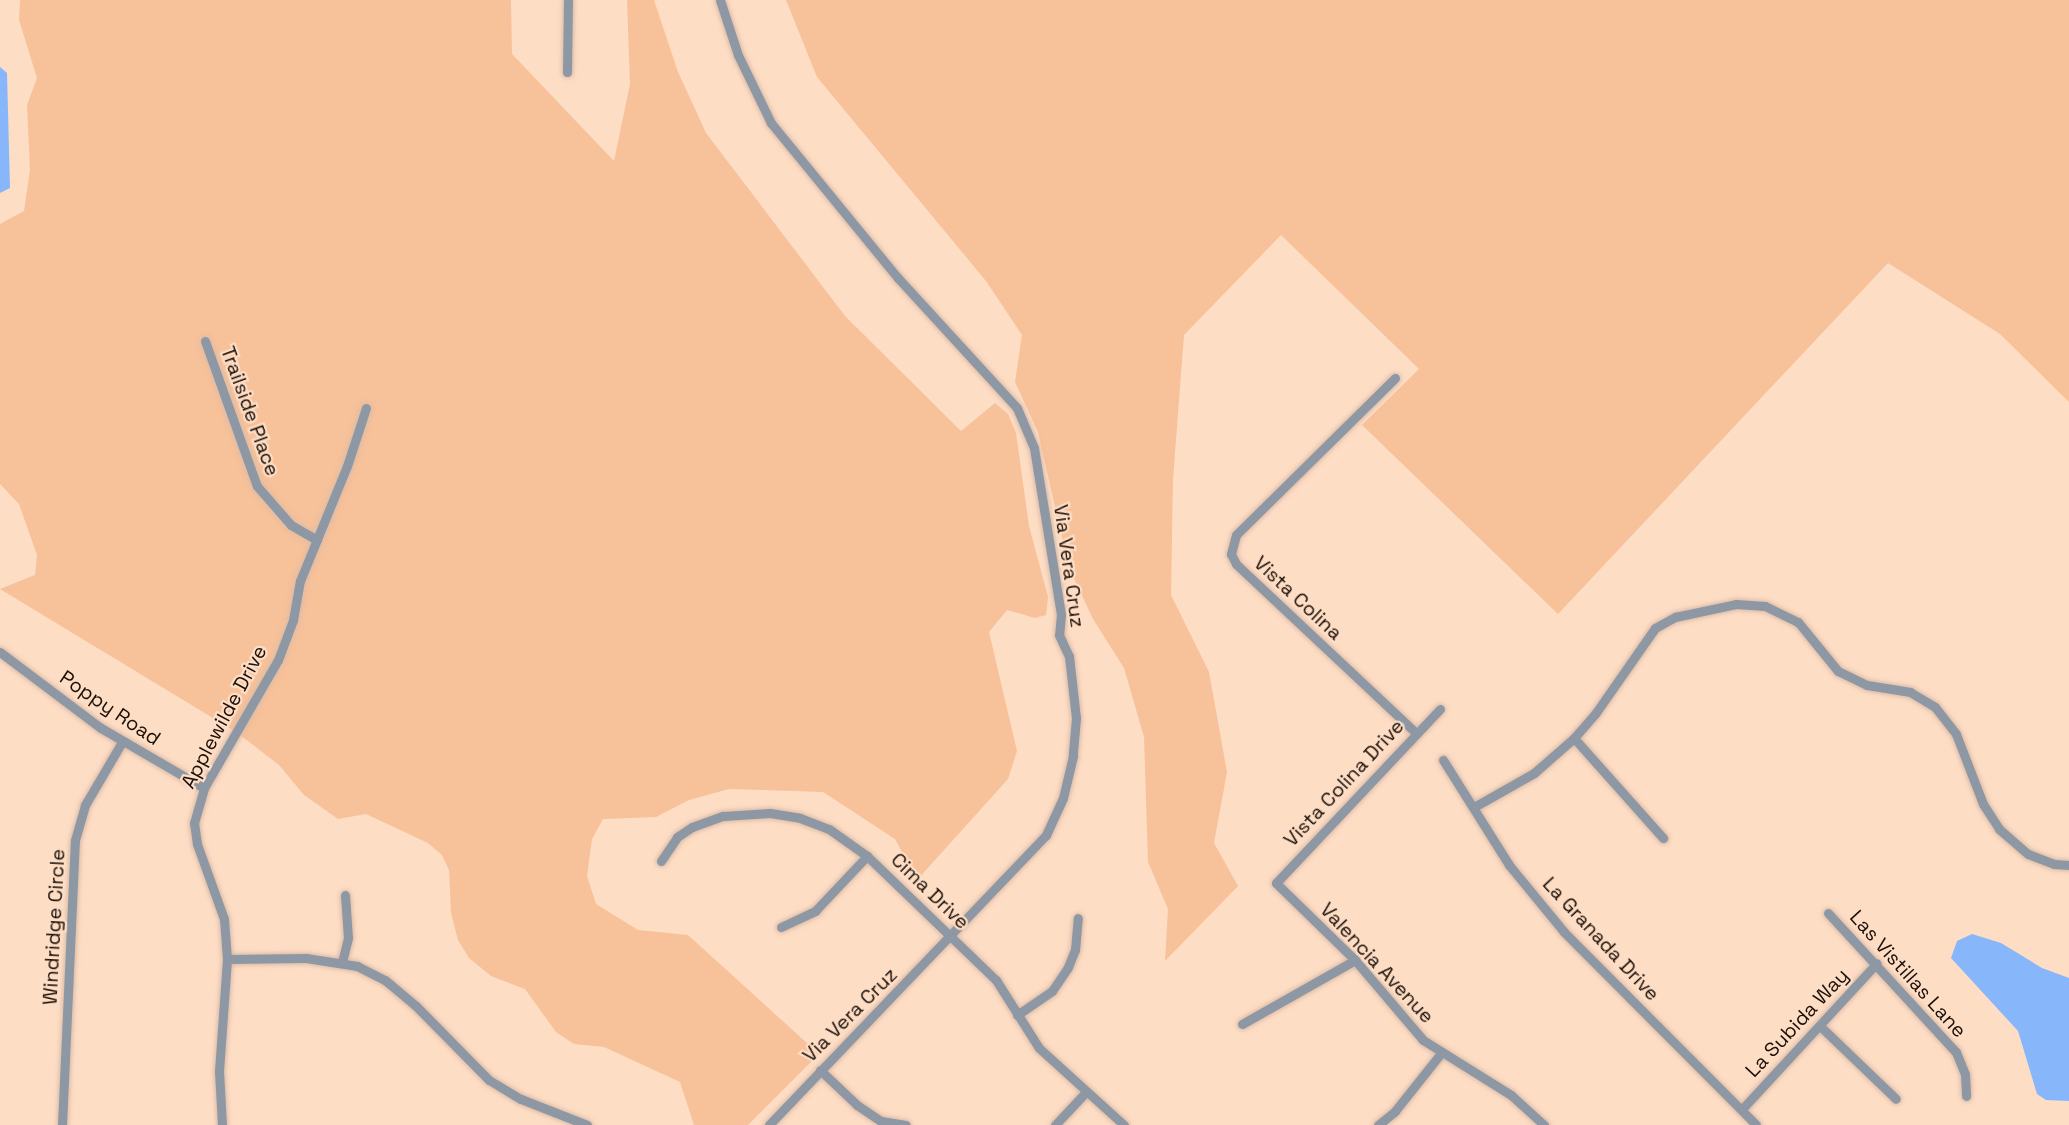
<!DOCTYPE html>
<html>
<head>
<meta charset="utf-8">
<style>
  body { margin:0 }
  #map { position:relative; width:2069px; height:1125px; overflow:hidden; background:#feddc5; font-family:"Space Grotesk",sans-serif }
  div>[style] { position:absolute }
  .green>* { inset:0; background:#f7c199 }
  .water>* { inset:0; background:#87b6fa }
  .roads { filter:drop-shadow(0 0 2px #dabca7) drop-shadow(0 0 2px #dabca7) }
  .street>* { height:9px; margin:-4.5px; padding:0 4.5px; transform-origin:4.5px; border-radius:4.5px; background:#8e97a4 }
  span { translate:-50% -50%; white-space:nowrap; text-align:center; line-height:1.15; -webkit-text-stroke:4.5px #feddc5; paint-order:stroke }
  .street-label { font-size:20px; color:#1b1008 }
</style>
</head>
<body>
<div id="map">
  <div class="green">
    <i style="clip-path:polygon(20px 0,511px 0,512px 54px,614px 161px,630px 84px,627px 0,654px 0,678px 72px,706px 133px,845px 316px,961px 431px,995px 403px,1008px 414px,1016px 433px,1029px 526px,1048px 597px,1046px 615px,1035px 618px,1007px 610px,989px 632px,1017px 751px,1008px 779px,917px 880px,895px 839px,823px 792px,729px 789px,689px 800px,656px 817px,603px 819px,592px 839px,587px 876px,596px 904px,638px 930px,688px 935px,819px 1054px,748px 1125px,694px 1125px,680px 1082px,604px 1047px,574px 1044px,556px 1032px,525px 989px,491px 976px,469px 958px,458px 940px,451px 913px,449px 870px,442px 855px,428px 843px,366px 814px,338px 819px,304px 795px,279px 765px,236px 732px,0 589px,35px 575px,37px 555px,19px 504px,0 484px,0 224px,24px 211px,30px 170px,27px 105px,37px 78px,19px 20px)"></i>
    <i style="clip-path:polygon(786px 0,2069px 0,2069px 402px,2000px 334px,1888px 263px,1558px 614px,1362px 425px,1419px 369px,1281px 235px,1184px 335px,1173px 479px,1171px 595px,1209px 672px,1227px 772px,1214px 843px,1238px 886px,1165px 961px,1168px 909px,1148px 862px,1144px 737px,1124px 668px,1093px 619px,1069px 568px,1038px 432px,1015px 382px,1022px 335px,986px 281px,817px 77px)"></i>
  </div>
  <div class="water">
    <i style="clip-path:polygon(0 67px,7px 73px,10px 188px,0 193px)"></i>
    <i style="clip-path:polygon(1972px 934px,2001px 943px,2042px 968px,2069px 978px,2069px 1101px,2046px 1100px,2037px 1094px,2018px 1031px,1951px 958px,1957px 941px)"></i>
  </div>
  <div class="roads">
    <div class="street">
      <i style="left:720px;top:0;width:58px;rotate:71.9deg"></i>
      <i style="left:738px;top:55px;width:76px;rotate:64.1deg"></i>
      <i style="left:771px;top:123px;width:200px;rotate:50.7deg"></i>
      <i style="left:898px;top:278px;width:176px;rotate:47.5deg"></i>
      <i style="left:1017px;top:408px;width:43px;rotate:67deg"></i>
      <i style="left:1034px;top:448px;width:168px;rotate:80.8deg"></i>
      <i style="left:1061px;top:614px;width:21px;rotate:95deg"></i>
      <i style="left:1059px;top:635px;width:23px;rotate:65deg"></i>
      <i style="left:1069px;top:656px;width:62px;rotate:83.6deg"></i>
      <i style="left:1076px;top:718px;width:38px;rotate:95deg"></i>
      <i style="left:1073px;top:756px;width:43px;rotate:103.4deg"></i>
      <i style="left:1063px;top:798px;width:41px;rotate:114.7deg"></i>
      <i style="left:1046px;top:835px;width:401px;rotate:133.7deg"></i>
      <i style="left:567px;top:72px;width:72px;rotate:-89.2deg"></i>
      <i style="left:205px;top:341px;width:154px;rotate:70.3deg"></i>
      <i style="left:257px;top:486px;width:52px;rotate:48.9deg"></i>
      <i style="left:291px;top:525px;width:30px;rotate:30deg"></i>
      <i style="left:1395px;top:378px;width:223px;rotate:135.4deg"></i>
      <i style="left:1236px;top:535px;width:20px;rotate:105deg"></i>
      <i style="left:1231px;top:554px;width:11px;rotate:63deg"></i>
      <i style="left:1236px;top:564px;width:247px;rotate:43.2deg"></i>
      <i style="left:0;top:652px;width:126px;rotate:37deg"></i>
      <i style="left:101px;top:728px;width:119px;rotate:30.2deg"></i>
      <i style="left:1440px;top:709px;width:239px;rotate:133.3deg"></i>
      <i style="left:1276px;top:883px;width:110px;rotate:44.3deg"></i>
      <i style="left:1355px;top:960px;width:105px;rotate:49.6deg"></i>
      <i style="left:1423px;top:1040px;width:104px;rotate:32deg"></i>
      <i style="left:1511px;top:1095px;width:45px;rotate:42.3deg"></i>
      <i style="left:1574px;top:738px;width:134px;rotate:48.3deg"></i>
      <i style="left:1443px;top:760px;width:124px;rotate:57.8deg"></i>
      <i style="left:1509px;top:865px;width:87px;rotate:50.6deg"></i>
      <i style="left:1564px;top:932px;width:272px;rotate:45.1deg"></i>
      <i style="left:1474px;top:807px;width:69px;rotate:-29.5deg"></i>
      <i style="left:1534px;top:773px;width:53px;rotate:-41.2deg"></i>
      <i style="left:1574px;top:738px;width:32px;rotate:-49deg"></i>
      <i style="left:1595px;top:714px;width:105px;rotate:-55.1deg"></i>
      <i style="left:1655px;top:628px;width:23px;rotate:-29deg"></i>
      <i style="left:1675px;top:617px;width:62px;rotate:-12deg"></i>
      <i style="left:1736px;top:604px;width:29px;rotate:4deg"></i>
      <i style="left:1765px;top:606px;width:37px;rotate:26deg"></i>
      <i style="left:1798px;top:622px;width:63px;rotate:50.8deg"></i>
      <i style="left:1838px;top:671px;width:32px;rotate:26deg"></i>
      <i style="left:1867px;top:685px;width:44px;rotate:9.2deg"></i>
      <i style="left:1910px;top:692px;width:29px;rotate:31deg"></i>
      <i style="left:1935px;top:707px;width:34px;rotate:52deg"></i>
      <i style="left:1956px;top:734px;width:75px;rotate:68.9deg"></i>
      <i style="left:1983px;top:804px;width:30px;rotate:57deg"></i>
      <i style="left:1999px;top:829px;width:38px;rotate:41deg"></i>
      <i style="left:2028px;top:854px;width:28px;rotate:21deg"></i>
      <i style="left:2054px;top:864px;width:15px;rotate:4deg"></i>
      <i style="left:661px;top:861px;width:29px;rotate:-56deg"></i>
      <i style="left:677px;top:837px;width:18px;rotate:-34deg"></i>
      <i style="left:692px;top:827px;width:33px;rotate:-20deg"></i>
      <i style="left:723px;top:816px;width:47px;rotate:-3.7deg"></i>
      <i style="left:770px;top:813px;width:30px;rotate:9deg"></i>
      <i style="left:800px;top:818px;width:31px;rotate:21deg"></i>
      <i style="left:829px;top:829px;width:47px;rotate:35.4deg"></i>
      <i style="left:867px;top:856px;width:179px;rotate:43.9deg"></i>
      <i style="left:996px;top:980px;width:80px;rotate:57.7deg"></i>
      <i style="left:1039px;top:1048px;width:115px;rotate:42.2deg"></i>
      <i style="left:1828px;top:913px;width:189px;rotate:47.4deg"></i>
      <i style="left:1956px;top:1052px;width:24px;rotate:68deg"></i>
      <i style="left:1965px;top:1074px;width:22px;rotate:87deg"></i>
      <i style="left:781px;top:927px;width:38px;rotate:-25deg"></i>
      <i style="left:815px;top:911px;width:76px;rotate:-46.6deg"></i>
      <i style="left:227px;top:959px;width:79px;rotate:-0.7deg"></i>
      <i style="left:306px;top:958px;width:52px;rotate:8.9deg"></i>
      <i style="left:357px;top:966px;width:31px;rotate:27deg"></i>
      <i style="left:385px;top:980px;width:40px;rotate:40deg"></i>
      <i style="left:416px;top:1006px;width:104px;rotate:45.4deg"></i>
      <i style="left:489px;top:1080px;width:37px;rotate:31deg"></i>
      <i style="left:521px;top:1099px;width:71px;rotate:21.5deg"></i>
      <i style="left:342px;top:962px;width:25px;rotate:-76deg"></i>
      <i style="left:348px;top:938px;width:43px;rotate:-94deg"></i>
      <i style="left:1017px;top:1015px;width:42px;rotate:-34.4deg"></i>
      <i style="left:1052px;top:991px;width:29px;rotate:-56deg"></i>
      <i style="left:1068px;top:967px;width:18px;rotate:-68deg"></i>
      <i style="left:1075px;top:950px;width:32px;rotate:-85deg"></i>
      <i style="left:1242px;top:1024px;width:130px;rotate:-29.5deg"></i>
      <i style="left:1820px;top:1026px;width:105px;rotate:43.8deg"></i>
      <i style="left:820px;top:1070px;width:51px;rotate:43.4deg"></i>
      <i style="left:857px;top:1105px;width:29px;rotate:34deg"></i>
      <i style="left:881px;top:1121px;width:25px;rotate:9deg"></i>
      <i style="left:1743px;top:1108px;width:197px;rotate:-47.3deg"></i>
      <i style="left:62px;top:1125px;width:285px;rotate:-87.4deg"></i>
      <i style="left:75px;top:840px;width:36px;rotate:-74deg"></i>
      <i style="left:85px;top:805px;width:73px;rotate:-59.6deg"></i>
      <i style="left:222px;top:1125px;width:54px;rotate:-93.2deg"></i>
      <i style="left:219px;top:1071px;width:112px;rotate:-85.9deg"></i>
      <i style="left:227px;top:959px;width:40px;rotate:-94.3deg"></i>
      <i style="left:224px;top:919px;width:80px;rotate:-109.8deg"></i>
      <i style="left:197px;top:844px;width:21px;rotate:-98deg"></i>
      <i style="left:194px;top:823px;width:36px;rotate:-74deg"></i>
      <i style="left:204px;top:788px;width:148px;rotate:-60deg"></i>
      <i style="left:278px;top:660px;width:43px;rotate:-69.4deg"></i>
      <i style="left:293px;top:620px;width:40px;rotate:-80deg"></i>
      <i style="left:300px;top:581px;width:124px;rotate:-67.8deg"></i>
      <i style="left:347px;top:466px;width:61px;rotate:-71.9deg"></i>
      <i style="left:1055px;top:1125px;width:45px;rotate:-46.8deg"></i>
      <i style="left:1378px;top:1125px;width:22px;rotate:-39deg"></i>
      <i style="left:1395px;top:1111px;width:75px;rotate:-51.5deg"></i>
    </div>
  </div>
  <div class="street-label">
    <span style="left:250px;top:411px;rotate:70deg">Trailside Place</span>
    <span style="left:1069px;top:566px;rotate:82deg">Via Vera Cruz</span>
    <span style="left:1298px;top:598px;rotate:43deg">Vista Colina</span>
    <span style="left:110px;top:708px;rotate:34deg">Poppy Road</span>
    <span style="left:224px;top:717px;rotate:-62deg">Applewilde Drive</span>
    <span style="left:1344px;top:783px;rotate:-47deg">Vista Colina Drive</span>
    <span style="left:930px;top:891px;rotate:44deg">Cima Drive</span>
    <span style="left:54px;top:927px;rotate:-87deg">Windridge Circle</span>
    <span style="left:1601px;top:939px;rotate:47deg">La Granada Drive</span>
    <span style="left:1377px;top:963px;rotate:47deg">Valencia Avenue</span>
    <span style="left:1908px;top:974px;rotate:48deg">Las Vistillas Lane</span>
    <span style="left:850px;top:1015px;rotate:-45deg">Via Vera Cruz</span>
    <span style="left:1797px;top:1023px;rotate:-47deg">La Subida Way</span>
  </div>
</div>
</body>
</html>
